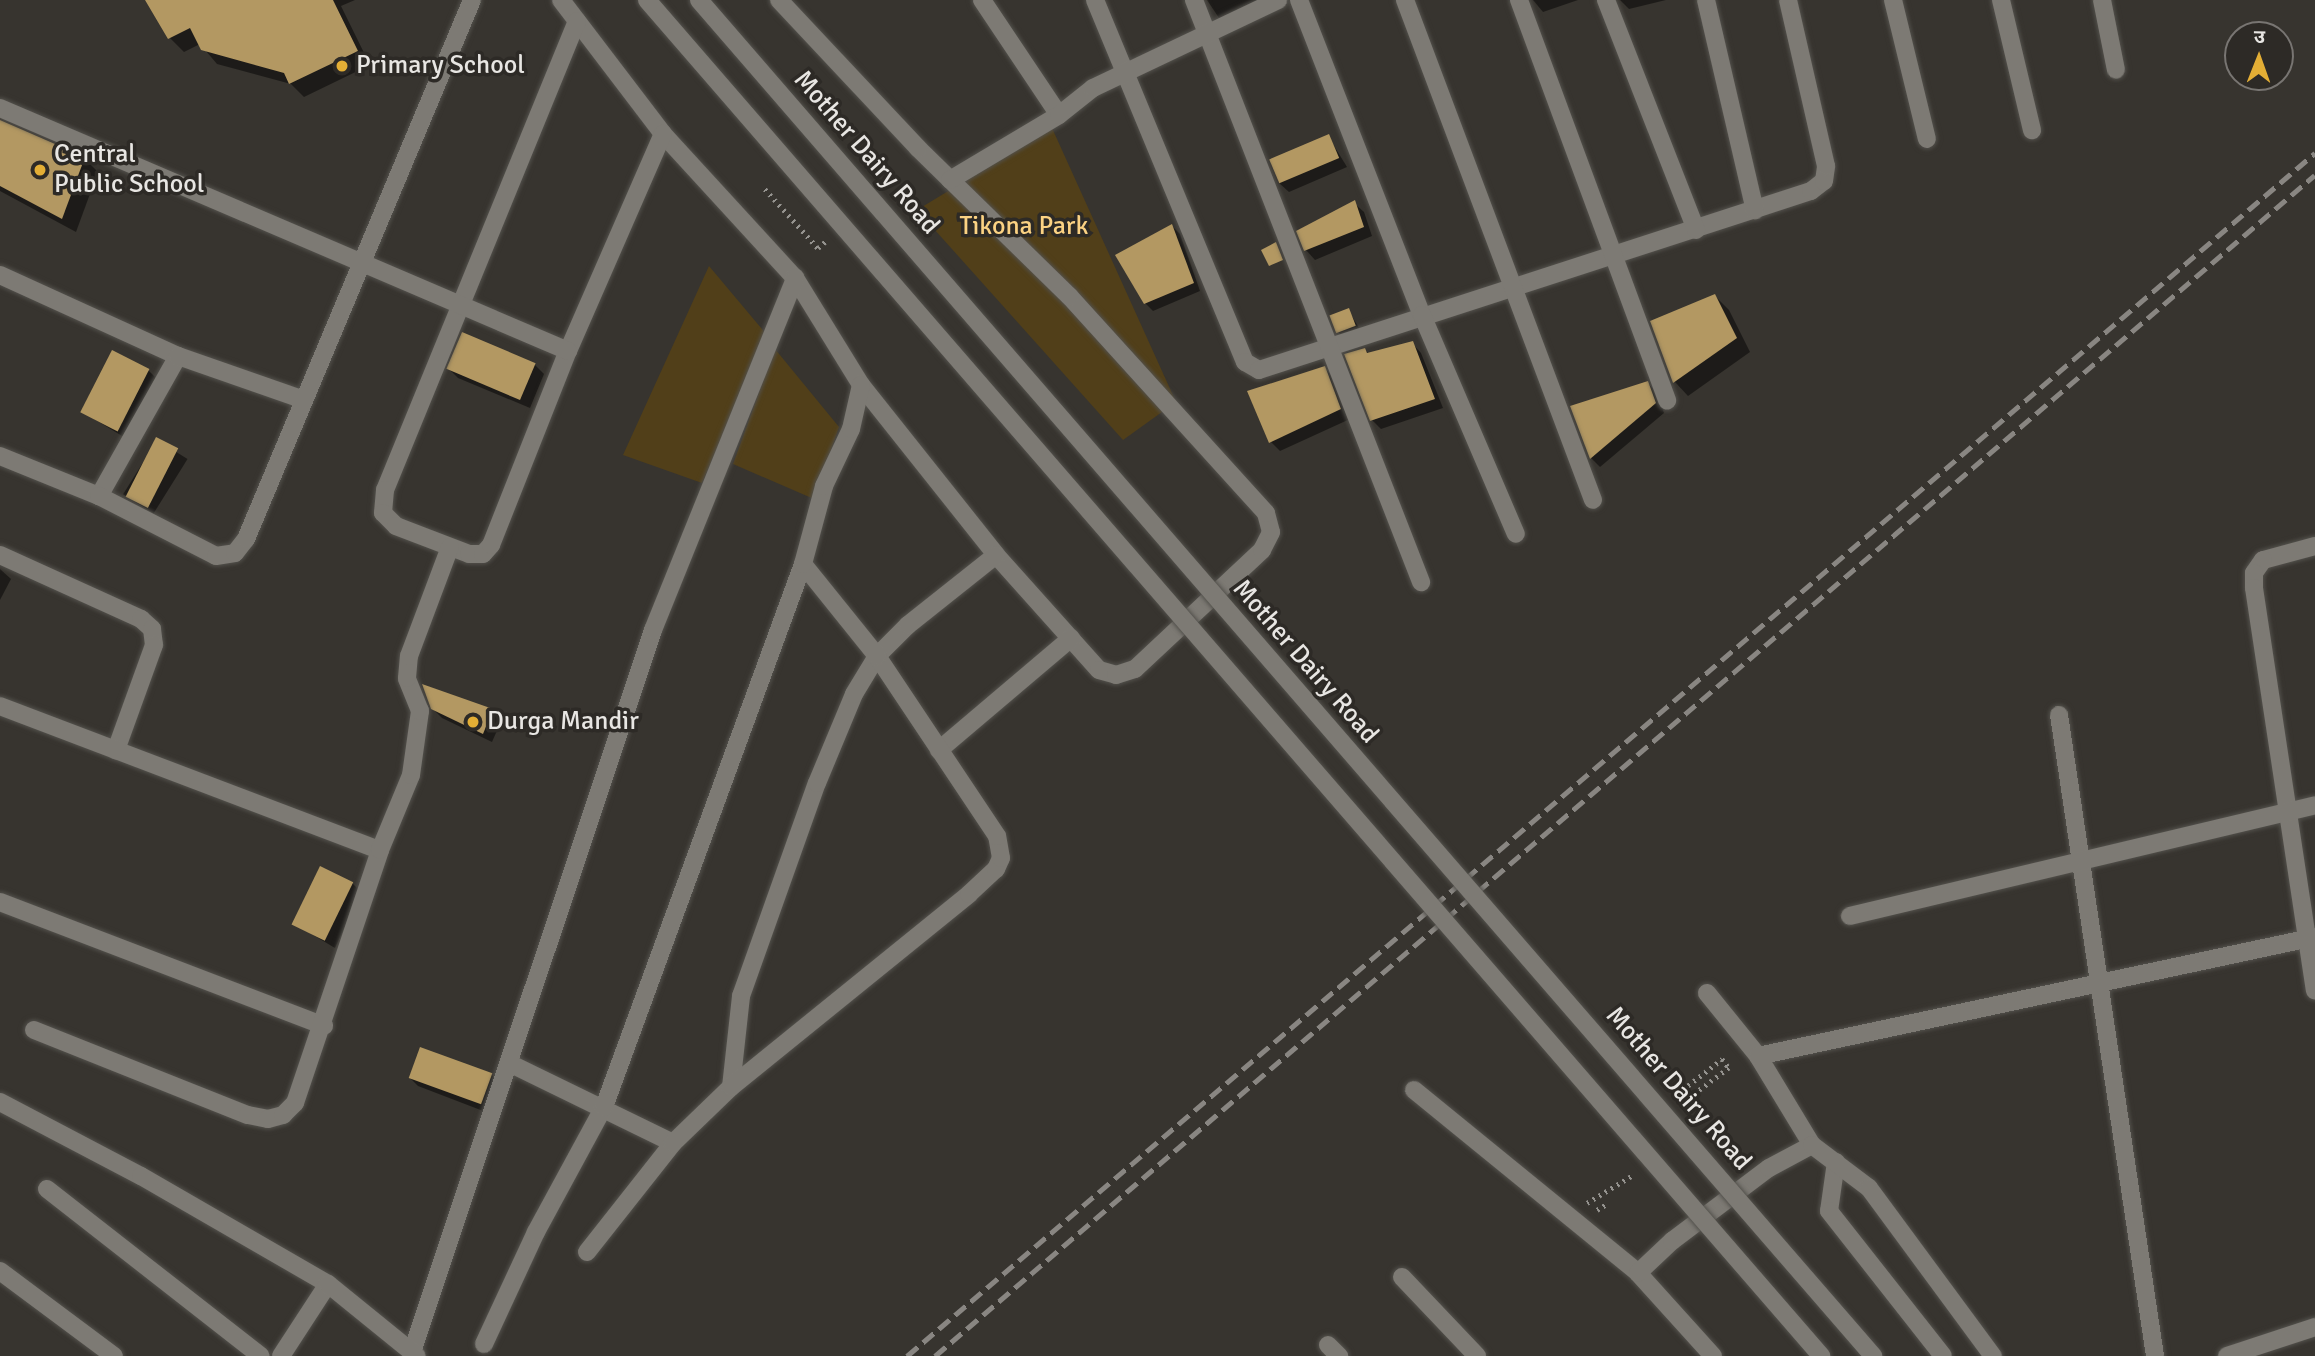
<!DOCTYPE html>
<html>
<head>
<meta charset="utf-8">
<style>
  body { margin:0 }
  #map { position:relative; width:2315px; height:1356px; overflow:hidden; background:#37342f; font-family:Signika,"Noto Sans Devanagari",sans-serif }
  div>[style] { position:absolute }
  .green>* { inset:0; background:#513f19 }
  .shadow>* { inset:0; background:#0007; transform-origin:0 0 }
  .building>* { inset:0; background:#b39862; transform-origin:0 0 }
  .path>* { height:4.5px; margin-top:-2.25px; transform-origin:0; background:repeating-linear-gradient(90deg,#95938f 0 2px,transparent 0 7px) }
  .roads { filter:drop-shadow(0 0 2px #53514c) drop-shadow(0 0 2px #53514c) }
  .street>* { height:18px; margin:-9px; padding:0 9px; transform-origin:9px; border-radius:9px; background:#7d7a74 }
  .secondary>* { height:18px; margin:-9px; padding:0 9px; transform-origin:9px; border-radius:9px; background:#7d7a74 }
  .rail>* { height:5px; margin-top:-2.5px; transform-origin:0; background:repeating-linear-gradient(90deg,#898682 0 14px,transparent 0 21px) }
  .bridges { filter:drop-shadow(0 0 2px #53514c) drop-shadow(0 0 2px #53514c) }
  .secondary-bridge>* { height:18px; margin:-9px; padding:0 9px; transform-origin:9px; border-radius:9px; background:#7d7a74 }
  .dots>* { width:19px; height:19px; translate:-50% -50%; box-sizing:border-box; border:4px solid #2d2a26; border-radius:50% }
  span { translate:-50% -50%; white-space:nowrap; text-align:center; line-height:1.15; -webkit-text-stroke:7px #2d2a26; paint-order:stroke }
  .poi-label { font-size:26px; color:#e8e6e3 }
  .left { translate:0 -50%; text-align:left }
  .street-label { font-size:26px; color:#e8e6e3 }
  .park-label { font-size:26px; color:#fbd283 }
  .north { position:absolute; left:2224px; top:21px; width:70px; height:70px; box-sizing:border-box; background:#2d2a26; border:2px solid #787572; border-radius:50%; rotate:1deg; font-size:19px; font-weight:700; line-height:28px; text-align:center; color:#e8e6e3 }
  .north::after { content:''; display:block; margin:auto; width:24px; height:32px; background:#e3ae35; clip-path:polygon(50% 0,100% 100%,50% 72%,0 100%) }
</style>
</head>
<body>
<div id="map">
  <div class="green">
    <i style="clip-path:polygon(1052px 128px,1176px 402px,1123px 440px,917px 210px)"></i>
    <i style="clip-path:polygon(709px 266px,766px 334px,702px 483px,623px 455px)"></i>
    <i style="clip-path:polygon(775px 349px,839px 427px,814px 499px,733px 464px)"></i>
  </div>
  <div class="shadow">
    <i style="clip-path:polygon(148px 0,355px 0,341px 6px,370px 65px,304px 97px,291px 84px,217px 64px,200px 44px,184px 52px,170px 38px)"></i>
    <i style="clip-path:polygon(1207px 0,1288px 0,1223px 24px)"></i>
    <i style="clip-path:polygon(1533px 0,1578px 0,1543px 12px)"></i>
    <i style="clip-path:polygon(1620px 0,1666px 0,1629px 9px)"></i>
    <i style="clip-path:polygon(0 121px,84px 158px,98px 172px,76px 232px,0 191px)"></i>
    <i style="clip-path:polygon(1328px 136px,1347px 167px,1289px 192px,1279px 183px)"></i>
    <i style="clip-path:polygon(1354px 203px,1364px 212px,1372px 236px,1315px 260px,1306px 250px)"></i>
    <i style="clip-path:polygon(1172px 226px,1180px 234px,1200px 291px,1153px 311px,1145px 303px)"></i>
    <i style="clip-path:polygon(1715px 296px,1729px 310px,1750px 352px,1688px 396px,1675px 382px,1653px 322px)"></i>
    <i style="clip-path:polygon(1348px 310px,1364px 336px,1347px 341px,1338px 332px)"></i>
    <i style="clip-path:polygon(1412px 343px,1421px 353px,1443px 408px,1381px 429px,1372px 420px,1365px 350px,1370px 355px)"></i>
    <i style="clip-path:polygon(535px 365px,544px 374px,530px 408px,458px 378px,449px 369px)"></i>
    <i style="clip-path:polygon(1324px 368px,1333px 377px,1350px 419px,1280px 451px,1271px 442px)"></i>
    <i style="clip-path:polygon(149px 371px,158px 380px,127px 439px,81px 411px)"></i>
    <i style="clip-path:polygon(1647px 383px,1657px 392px,1664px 413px,1600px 467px,1591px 458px,1572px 408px)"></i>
    <i style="left:157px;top:440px;width:36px;height:64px;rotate:32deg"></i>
    <i style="clip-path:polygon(0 569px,11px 579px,0 600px)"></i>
    <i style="clip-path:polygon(432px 708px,492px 710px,502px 719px,492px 742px,442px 718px)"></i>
    <i style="clip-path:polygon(352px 883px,361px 892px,335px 948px,293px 923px)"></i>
    <i style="clip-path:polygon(492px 1075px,501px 1084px,491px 1114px,418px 1086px,409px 1077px)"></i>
  </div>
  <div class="building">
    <i style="clip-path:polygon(145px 0,333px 0,358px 51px,289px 84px,284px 73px,201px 50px,190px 28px,168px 39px)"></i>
    <i style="clip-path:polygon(0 120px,85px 157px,62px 219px,0 186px)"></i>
    <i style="left:1329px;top:134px;width:26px;height:65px;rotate:67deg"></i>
    <i style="clip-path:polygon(1355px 200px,1364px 227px,1304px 251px,1296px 231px)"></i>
    <i style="clip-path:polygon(1172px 224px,1194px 283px,1144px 304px,1115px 255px)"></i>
    <i style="clip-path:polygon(1276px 242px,1283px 260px,1269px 266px,1261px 250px)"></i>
    <i style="clip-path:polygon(1715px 294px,1737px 338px,1673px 383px,1650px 321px)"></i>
    <i style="left:1349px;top:308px;width:19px;height:21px;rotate:69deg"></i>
    <i style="left:462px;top:332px;width:80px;height:40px;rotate:23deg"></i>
    <i style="clip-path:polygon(1413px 341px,1435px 399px,1370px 421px,1344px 354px,1365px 348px,1367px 353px)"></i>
    <i style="left:112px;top:350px;width:42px;height:70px;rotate:27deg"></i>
    <i style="clip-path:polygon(1325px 366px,1341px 409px,1269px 443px,1247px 391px)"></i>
    <i style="clip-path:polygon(1648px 381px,1656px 403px,1590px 459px,1570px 406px)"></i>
    <i style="left:156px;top:437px;width:25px;height:67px;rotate:27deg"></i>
    <i style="clip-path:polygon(422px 684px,493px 709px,483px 734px,431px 709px)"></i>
    <i style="left:320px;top:866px;width:37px;height:65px;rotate:26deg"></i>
    <i style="left:420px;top:1047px;width:77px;height:33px;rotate:20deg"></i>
  </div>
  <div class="path">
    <i style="left:765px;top:189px;width:79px;rotate:48.1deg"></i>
    <i style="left:818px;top:248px;width:11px;rotate:-41deg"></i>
    <i style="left:1677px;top:1094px;width:57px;rotate:-37.9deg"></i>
    <i style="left:1722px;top:1059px;width:11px;rotate:52deg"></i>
    <i style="left:1729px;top:1068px;width:39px;rotate:143deg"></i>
    <i style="left:1587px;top:1203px;width:54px;rotate:-31.3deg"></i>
    <i style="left:1597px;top:1210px;width:13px;rotate:-32deg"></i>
  </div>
  <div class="roads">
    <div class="street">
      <i style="left:561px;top:0;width:168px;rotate:52.7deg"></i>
      <i style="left:663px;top:134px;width:195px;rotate:47.5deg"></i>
      <i style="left:795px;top:278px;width:126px;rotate:58.3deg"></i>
      <i style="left:861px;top:385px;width:217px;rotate:51.5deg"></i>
      <i style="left:996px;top:555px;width:154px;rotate:48.2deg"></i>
      <i style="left:1099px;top:670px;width:18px;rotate:16deg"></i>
      <i style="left:1116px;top:675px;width:20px;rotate:-18deg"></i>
      <i style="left:1135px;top:669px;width:174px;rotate:-43.1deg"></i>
      <i style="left:1262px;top:550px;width:20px;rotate:-63deg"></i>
      <i style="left:1271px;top:532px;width:20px;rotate:-105deg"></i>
      <i style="left:1266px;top:513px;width:293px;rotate:-132.2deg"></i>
      <i style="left:1069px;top:296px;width:211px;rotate:-135.6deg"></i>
      <i style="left:918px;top:148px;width:203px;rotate:-133.2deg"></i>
      <i style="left:982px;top:0;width:138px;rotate:56.2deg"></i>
      <i style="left:1095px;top:0;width:392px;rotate:67.5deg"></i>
      <i style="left:1245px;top:362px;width:16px;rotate:30deg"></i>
      <i style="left:1259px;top:370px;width:580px;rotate:-17.97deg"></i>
      <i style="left:1811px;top:191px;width:16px;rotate:-38deg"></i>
      <i style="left:1824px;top:181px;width:15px;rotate:-82deg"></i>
      <i style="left:1826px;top:166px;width:170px;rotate:-102.9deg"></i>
      <i style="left:1194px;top:0;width:625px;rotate:68.69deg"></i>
      <i style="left:1299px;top:0;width:338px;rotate:68.7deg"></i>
      <i style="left:1422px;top:315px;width:238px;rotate:66.8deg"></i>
      <i style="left:1405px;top:0;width:534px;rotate:69.39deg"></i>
      <i style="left:1519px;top:0;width:427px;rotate:69.7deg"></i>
      <i style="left:1606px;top:0;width:247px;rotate:68.6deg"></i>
      <i style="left:1706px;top:0;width:216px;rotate:76.9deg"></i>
      <i style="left:1893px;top:0;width:143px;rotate:76.3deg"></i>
      <i style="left:2001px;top:0;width:134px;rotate:76.6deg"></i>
      <i style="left:2102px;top:0;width:71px;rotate:78.7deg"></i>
      <i style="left:577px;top:21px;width:507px;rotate:112.26deg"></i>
      <i style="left:385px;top:490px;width:23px;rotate:95deg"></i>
      <i style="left:383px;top:513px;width:18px;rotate:45deg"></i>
      <i style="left:396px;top:526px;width:78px;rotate:21deg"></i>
      <i style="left:469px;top:554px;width:14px"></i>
      <i style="left:483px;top:554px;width:12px;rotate:-48deg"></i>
      <i style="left:491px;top:545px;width:209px;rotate:-68.4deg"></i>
      <i style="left:568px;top:351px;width:237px;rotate:-66.4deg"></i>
      <i style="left:0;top:108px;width:618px;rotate:23.16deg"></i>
      <i style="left:950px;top:180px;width:127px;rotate:-30.8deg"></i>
      <i style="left:1059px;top:115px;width:43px;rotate:-38.5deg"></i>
      <i style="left:1093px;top:88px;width:205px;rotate:-25.4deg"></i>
      <i style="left:0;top:275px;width:196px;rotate:24.5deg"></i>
      <i style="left:178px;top:356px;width:161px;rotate:119.4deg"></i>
      <i style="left:178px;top:356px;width:133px;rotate:19.2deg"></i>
      <i style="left:0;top:456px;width:107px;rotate:22deg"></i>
      <i style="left:99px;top:496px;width:131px;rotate:27.1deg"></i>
      <i style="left:216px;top:556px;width:19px;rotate:-9deg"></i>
      <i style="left:235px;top:553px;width:18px;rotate:-52deg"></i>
      <i style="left:246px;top:539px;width:584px;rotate:-67.25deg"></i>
      <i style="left:2315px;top:546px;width:54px;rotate:164.9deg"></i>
      <i style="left:2263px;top:560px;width:16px;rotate:125deg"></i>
      <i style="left:2254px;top:573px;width:15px;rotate:90deg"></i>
      <i style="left:2254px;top:588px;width:407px;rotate:81.4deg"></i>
      <i style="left:0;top:555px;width:155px;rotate:24.4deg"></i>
      <i style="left:141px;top:619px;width:15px;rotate:42deg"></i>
      <i style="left:152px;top:629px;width:16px;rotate:83deg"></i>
      <i style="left:154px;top:645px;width:112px;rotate:109.9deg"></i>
      <i style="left:0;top:706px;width:406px;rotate:20.8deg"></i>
      <i style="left:2059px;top:715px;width:648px;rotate:81.48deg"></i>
      <i style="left:939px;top:750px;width:173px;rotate:-40.3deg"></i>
      <i style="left:0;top:902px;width:347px;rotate:20.9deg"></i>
      <i style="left:1850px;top:916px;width:478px;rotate:-13.4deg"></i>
      <i style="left:1707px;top:993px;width:81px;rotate:51deg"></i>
      <i style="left:1758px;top:1056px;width:104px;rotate:58.8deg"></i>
      <i style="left:34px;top:1030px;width:230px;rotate:21.7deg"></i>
      <i style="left:248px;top:1115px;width:20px;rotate:11deg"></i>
      <i style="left:268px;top:1119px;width:16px;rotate:-15deg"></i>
      <i style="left:283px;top:1115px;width:17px;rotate:-45deg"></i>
      <i style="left:295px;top:1103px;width:267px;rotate:-71.4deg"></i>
      <i style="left:380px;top:850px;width:81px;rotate:-67.5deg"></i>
      <i style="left:411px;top:775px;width:65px;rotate:-82deg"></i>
      <i style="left:420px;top:711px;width:35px;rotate:-112deg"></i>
      <i style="left:407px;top:678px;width:22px;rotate:-85deg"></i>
      <i style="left:409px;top:656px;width:116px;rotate:-69.4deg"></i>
      <i style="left:1758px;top:1056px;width:570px;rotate:-12.06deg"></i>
      <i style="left:511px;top:1064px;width:180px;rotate:26deg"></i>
      <i style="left:731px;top:1087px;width:92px;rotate:-83.7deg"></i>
      <i style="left:741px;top:996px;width:226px;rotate:-70.4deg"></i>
      <i style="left:817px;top:783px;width:96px;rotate:-67.4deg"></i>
      <i style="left:854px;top:694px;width:44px;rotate:-58.8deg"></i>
      <i style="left:877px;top:656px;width:44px;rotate:-45deg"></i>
      <i style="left:908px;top:625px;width:112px;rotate:-38.5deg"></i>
      <i style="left:1414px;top:1090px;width:289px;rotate:39.2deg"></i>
      <i style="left:0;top:1102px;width:159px;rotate:27.7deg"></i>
      <i style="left:141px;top:1176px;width:216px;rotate:30deg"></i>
      <i style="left:47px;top:1189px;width:271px;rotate:38deg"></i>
      <i style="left:587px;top:1252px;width:139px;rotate:-51.7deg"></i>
      <i style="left:673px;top:1143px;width:81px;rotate:-44deg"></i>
      <i style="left:731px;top:1087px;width:306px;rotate:-39deg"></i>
      <i style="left:969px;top:894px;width:37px;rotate:-43deg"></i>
      <i style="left:996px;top:869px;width:12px;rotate:-66deg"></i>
      <i style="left:1001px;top:858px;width:22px;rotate:-100deg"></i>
      <i style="left:997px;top:836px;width:216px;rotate:-123.7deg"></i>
      <i style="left:877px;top:656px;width:118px;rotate:-128.8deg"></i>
      <i style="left:0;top:1271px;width:142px;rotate:36.7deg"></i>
      <i style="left:1402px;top:1277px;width:109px;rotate:46.5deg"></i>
      <i style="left:484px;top:1344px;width:123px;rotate:-65.1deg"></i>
      <i style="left:536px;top:1232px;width:142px;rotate:-61.5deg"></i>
      <i style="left:604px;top:1107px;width:578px;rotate:-69.87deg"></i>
      <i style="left:803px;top:564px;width:81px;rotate:-74.9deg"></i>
      <i style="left:824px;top:486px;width:63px;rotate:-64.7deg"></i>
      <i style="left:851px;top:429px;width:45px;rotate:-77.2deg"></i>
      <i style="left:1328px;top:1345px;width:16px;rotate:45deg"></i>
      <i style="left:412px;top:1352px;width:761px;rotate:-71.54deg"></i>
      <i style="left:653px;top:630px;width:380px;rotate:-68deg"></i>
      <i style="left:281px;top:1356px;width:86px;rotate:-56.9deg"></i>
      <i style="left:328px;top:1284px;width:114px;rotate:39deg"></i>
      <i style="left:2227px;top:1356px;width:93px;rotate:-18.2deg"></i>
    </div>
    <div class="secondary">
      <i style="left:1836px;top:1162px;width:49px;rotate:98.1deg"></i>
      <i style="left:1829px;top:1211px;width:184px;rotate:51.8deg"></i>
      <i style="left:1713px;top:1356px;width:112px;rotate:-132.1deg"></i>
      <i style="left:1638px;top:1273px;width:47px;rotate:-43.3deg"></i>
      <i style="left:1672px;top:1241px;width:121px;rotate:-37deg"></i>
      <i style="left:1769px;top:1168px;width:49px;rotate:-28.1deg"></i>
      <i style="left:1812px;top:1145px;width:71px;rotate:37deg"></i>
      <i style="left:1869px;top:1188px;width:209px;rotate:53.6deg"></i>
    </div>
  </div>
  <div class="rail">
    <i style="left:907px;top:1356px;width:1852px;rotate:-40.51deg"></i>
    <i style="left:935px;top:1356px;width:1816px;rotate:-40.56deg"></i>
  </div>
  <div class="bridges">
    <div class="secondary-bridge">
      <i style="left:647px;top:0;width:1794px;rotate:49.11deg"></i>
      <i style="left:699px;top:0;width:1794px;rotate:49.11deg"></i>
    </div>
  </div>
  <div class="dots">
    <i style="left:342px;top:66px;background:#e3ae35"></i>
    <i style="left:40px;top:170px;background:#e3ae35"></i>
    <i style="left:473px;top:722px;background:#e3ae35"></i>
  </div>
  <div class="poi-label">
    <span class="left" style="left:356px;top:66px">Primary School</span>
    <span class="left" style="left:54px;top:170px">Central<br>Public School</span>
    <span class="left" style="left:487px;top:722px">Durga Mandir</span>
  </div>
  <div class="street-label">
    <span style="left:866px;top:153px;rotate:49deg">Mother Dairy Road</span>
    <span style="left:1305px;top:662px;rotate:49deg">Mother Dairy Road</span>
    <span style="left:1678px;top:1089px;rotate:49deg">Mother Dairy Road</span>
  </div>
  <div class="park-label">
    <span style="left:1024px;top:227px">Tikona Park</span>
  </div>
  <div class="north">उ</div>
</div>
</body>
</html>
